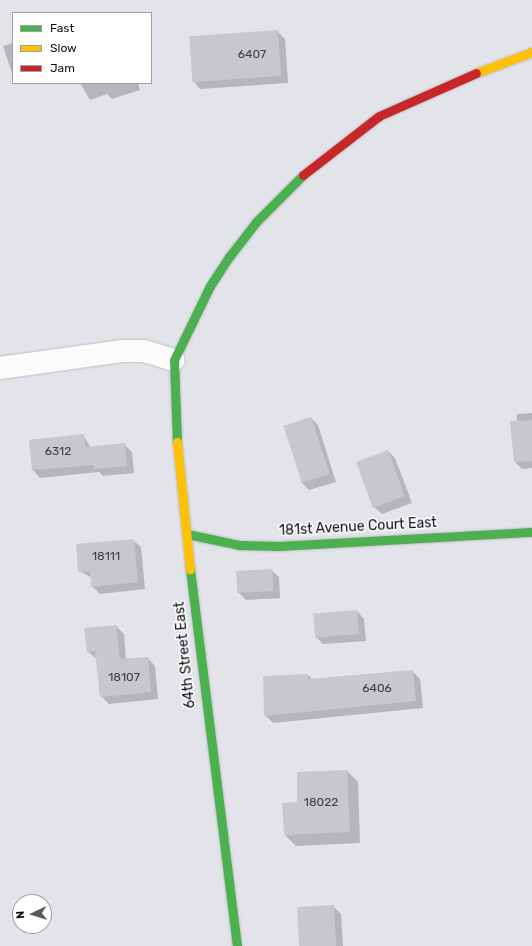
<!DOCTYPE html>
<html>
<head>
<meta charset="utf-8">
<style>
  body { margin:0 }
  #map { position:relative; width:532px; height:946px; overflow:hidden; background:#e3e4ea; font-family:Rubik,sans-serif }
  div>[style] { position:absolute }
  .shadow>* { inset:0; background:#0003 }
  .building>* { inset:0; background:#c6c8cd; transform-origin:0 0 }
  .roads { filter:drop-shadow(0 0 1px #bfc0c5) drop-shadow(0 0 1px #bfc0c5) }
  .street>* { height:22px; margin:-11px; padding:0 11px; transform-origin:11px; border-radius:11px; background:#fbfbfc }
  .fast>* { height:9px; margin:-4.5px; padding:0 4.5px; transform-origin:4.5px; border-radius:4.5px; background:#4caf50 }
  .slow>* { height:9px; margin:-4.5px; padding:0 4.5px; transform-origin:4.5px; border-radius:4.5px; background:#ffc107 }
  .jam>* { height:9px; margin:-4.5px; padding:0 4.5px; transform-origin:4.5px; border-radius:4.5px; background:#c62828 }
  span { translate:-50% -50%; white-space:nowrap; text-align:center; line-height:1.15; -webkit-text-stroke:3px #fff; paint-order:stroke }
  .number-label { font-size:12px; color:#3d3d42 }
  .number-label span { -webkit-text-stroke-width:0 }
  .street-label { font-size:14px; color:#0f0f13 }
  .legend { position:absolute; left:12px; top:12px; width:140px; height:72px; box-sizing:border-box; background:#fff; border:1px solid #9f9fa1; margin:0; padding:5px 7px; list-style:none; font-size:12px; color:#0f0f13 }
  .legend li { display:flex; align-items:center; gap:8px; height:20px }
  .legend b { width:20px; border:1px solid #9f9fa1 }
  .north { position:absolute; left:12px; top:894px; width:40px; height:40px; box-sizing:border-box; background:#fff; border:1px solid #9f9fa1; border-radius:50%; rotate:266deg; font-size:11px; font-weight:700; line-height:16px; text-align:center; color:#0f0f13 }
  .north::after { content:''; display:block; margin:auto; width:14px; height:18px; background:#595a5e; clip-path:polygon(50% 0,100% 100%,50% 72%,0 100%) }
</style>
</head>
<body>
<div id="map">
  <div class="shadow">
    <i style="clip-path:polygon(277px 31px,285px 39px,288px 83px,200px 89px,193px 81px,191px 39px)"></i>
    <i style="clip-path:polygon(13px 43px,13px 76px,3px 46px)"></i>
    <i style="clip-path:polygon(80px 83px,138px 83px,140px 90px,112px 99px,107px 94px,90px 100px)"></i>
    <i style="clip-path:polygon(532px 413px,532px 468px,522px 469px,515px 462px,517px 414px)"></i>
    <i style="clip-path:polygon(311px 418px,318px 425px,336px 482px,309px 490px,301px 482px)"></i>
    <i style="clip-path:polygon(83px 435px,91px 448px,125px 445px,132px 452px,134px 473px,103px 476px,99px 472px,40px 478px,33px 470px,30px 440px)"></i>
    <i style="clip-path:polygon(388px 451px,395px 458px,412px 503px,382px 514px,374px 507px,358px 462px)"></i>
    <i style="clip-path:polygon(133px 540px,141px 547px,145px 589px,100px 594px,92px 586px,92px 578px,79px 571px)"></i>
    <i style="clip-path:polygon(271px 570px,279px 577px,280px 598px,246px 600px,238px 592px)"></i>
    <i style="clip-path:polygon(357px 611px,364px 619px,366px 641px,323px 644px,316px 637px)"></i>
    <i style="clip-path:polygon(116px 626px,124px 634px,126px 660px,148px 658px,155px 666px,158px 699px,109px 704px,101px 696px,97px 659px,88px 652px,85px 629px)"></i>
    <i style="clip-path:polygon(412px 671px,420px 679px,423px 708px,273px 723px,265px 715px,308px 675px,313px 680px)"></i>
    <i style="clip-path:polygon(347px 771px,358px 782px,360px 843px,296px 846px,285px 835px,298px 803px)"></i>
    <i style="clip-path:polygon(333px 906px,341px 914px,343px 946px,299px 946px)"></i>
  </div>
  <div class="building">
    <i style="left:278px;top:30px;width:46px;height:89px;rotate:86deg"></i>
    <i style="left:311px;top:417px;width:60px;height:29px;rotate:72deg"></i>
    <i style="clip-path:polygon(532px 420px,532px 461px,514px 462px,510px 421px)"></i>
    <i style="clip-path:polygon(84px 434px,85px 447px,125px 443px,127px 466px,94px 469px,94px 465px,32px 470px,29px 440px)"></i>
    <i style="left:388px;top:450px;width:49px;height:34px;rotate:70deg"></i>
    <i style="clip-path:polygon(134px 539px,138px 582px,91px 587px,90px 571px,78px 572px,76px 544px)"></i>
    <i style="left:272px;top:569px;width:22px;height:36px;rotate:87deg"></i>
    <i style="left:357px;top:610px;width:24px;height:44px;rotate:85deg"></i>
    <i style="clip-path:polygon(116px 625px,120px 659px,148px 657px,151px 692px,100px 697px,95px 651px,87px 652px,84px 628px)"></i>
    <i style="clip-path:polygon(413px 670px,416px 701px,264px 716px,263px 676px,308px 674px,308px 679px)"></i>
    <i style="clip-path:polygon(347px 770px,350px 832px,284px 835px,282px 803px,297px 802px,297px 772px)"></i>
    <i style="left:334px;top:905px;width:41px;height:37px;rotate:87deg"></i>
  </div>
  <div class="roads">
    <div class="street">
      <i style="left:0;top:368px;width:124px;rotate:-7.9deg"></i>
      <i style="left:123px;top:351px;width:21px"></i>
      <i style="left:144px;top:351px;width:31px;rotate:17deg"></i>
    </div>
    <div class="fast">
      <i style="left:177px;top:442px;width:82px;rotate:-92.1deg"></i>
      <i style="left:174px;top:360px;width:82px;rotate:-64.1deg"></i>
      <i style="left:210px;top:286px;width:35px;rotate:-57deg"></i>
      <i style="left:229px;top:257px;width:44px;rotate:-52.4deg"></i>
      <i style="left:256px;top:222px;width:66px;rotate:-45deg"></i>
      <i style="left:187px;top:534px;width:53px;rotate:11.9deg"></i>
      <i style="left:239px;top:545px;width:40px;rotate:1.4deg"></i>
      <i style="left:279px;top:546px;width:253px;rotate:-3.2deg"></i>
      <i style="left:190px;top:569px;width:380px;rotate:82.9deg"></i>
    </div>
    <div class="slow">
      <i style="left:476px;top:73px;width:60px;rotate:-20.6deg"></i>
      <i style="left:177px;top:442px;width:128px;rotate:84.2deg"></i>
    </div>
    <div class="jam">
      <i style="left:303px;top:175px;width:96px;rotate:-37.8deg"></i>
      <i style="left:379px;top:116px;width:106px;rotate:-23.9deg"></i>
    </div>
  </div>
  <div class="number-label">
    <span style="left:252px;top:55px">6407</span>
    <span style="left:58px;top:452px">6312</span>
    <span style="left:106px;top:557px">18111</span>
    <span style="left:124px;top:678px">18107</span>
    <span style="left:377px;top:689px">6406</span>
    <span style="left:321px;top:803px">18022</span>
  </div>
  <div class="street-label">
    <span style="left:358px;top:527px;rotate:-3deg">181st Avenue Court East</span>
    <span style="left:185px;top:655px;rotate:-96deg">64th Street East</span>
  </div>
  <ul class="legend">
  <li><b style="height:5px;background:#4caf50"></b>Fast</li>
  <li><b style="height:5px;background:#ffc107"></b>Slow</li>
  <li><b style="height:5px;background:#c62828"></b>Jam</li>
  </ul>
  <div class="north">N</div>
</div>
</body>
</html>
